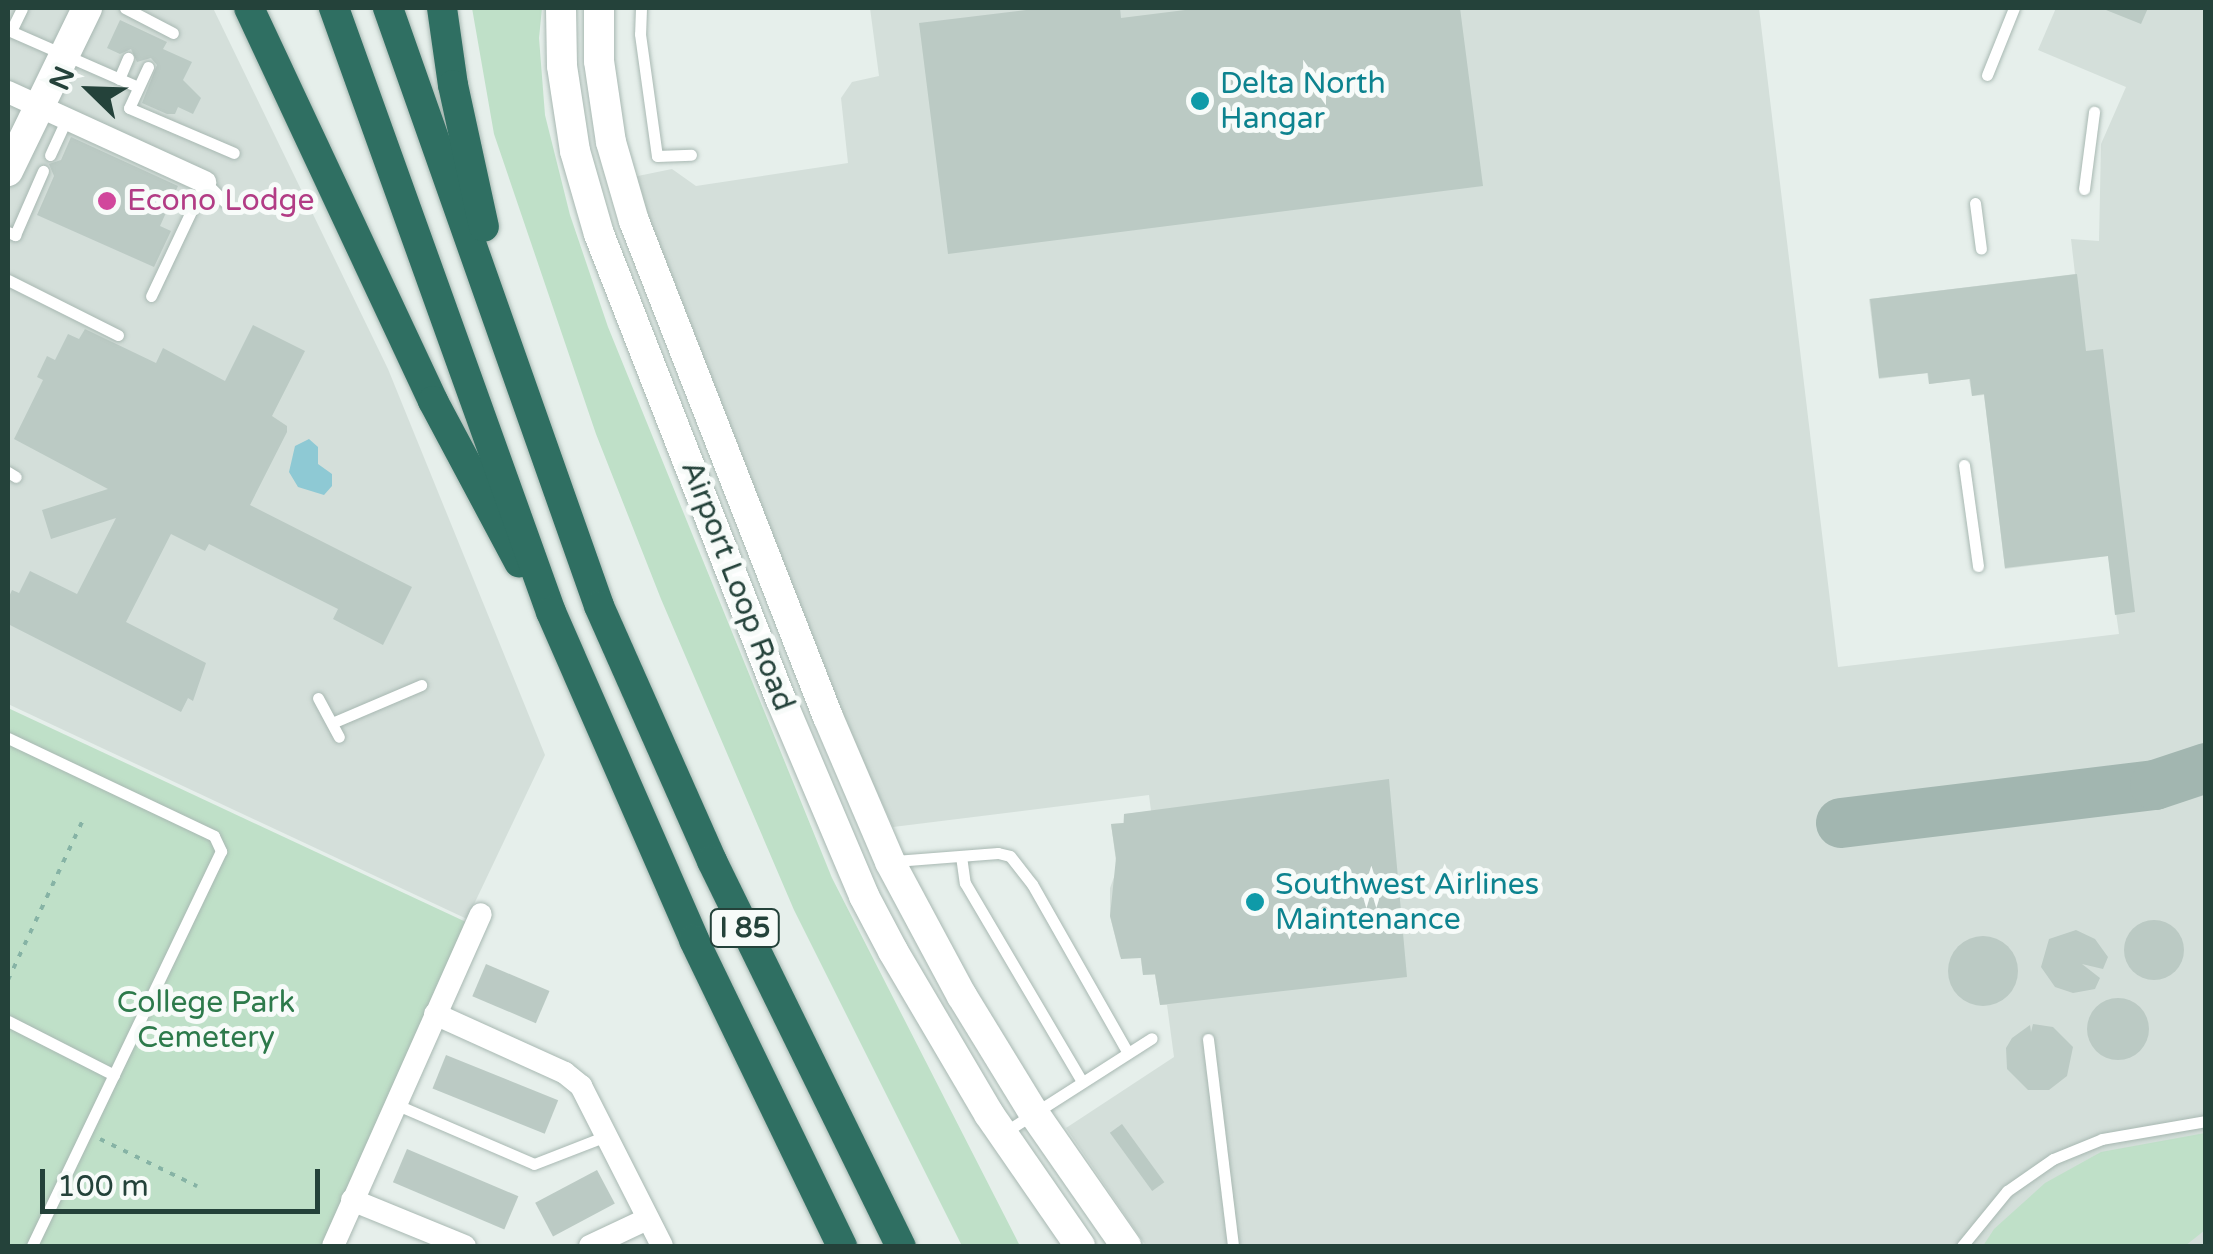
<!DOCTYPE html>
<html>
<head>
<meta charset="utf-8">
<style>
  body { margin:0 }
  #map { position:relative; width:2213px; height:1254px; overflow:hidden; background:#e6efeb; font-family:"Varela Round",sans-serif }
  div>[style] { position:absolute }
  .built>* { inset:0; background:#d4dfda }
  .green>* { inset:0; background:#bfe0c8 }
  .water>* { inset:0; background:#8ec9d4 }
  .taxiway>* { height:50px; margin:-25px; padding:0 25px; transform-origin:25px; border-radius:25px; background:#a2b6b0 }
  .building>* { inset:0; background:#bbcac4; transform-origin:0 0 }
  .round { border-radius:50% }
  .path>* { height:4px; margin-top:-2px; transform-origin:0; background:repeating-linear-gradient(90deg,#86b3a5 0 5px,transparent 0 13px) }
  .roads { filter:drop-shadow(0 0 2px #a8b8b2) drop-shadow(0 0 2px #a8b8b2) }
  .lane>* { height:11px; margin:-5.5px; padding:0 5.5px; transform-origin:5.5px; border-radius:5.5px; background:#fff }
  .street>* { height:22px; margin:-11px; padding:0 11px; transform-origin:11px; border-radius:11px; background:#fff }
  .secondary>* { height:30px; margin:-15px; padding:0 15px; transform-origin:15px; border-radius:15px; background:#fff }
  .highway>* { height:30px; margin:-15px; padding:0 15px; transform-origin:15px; border-radius:15px; background:#2f6f62 }
  .dots>* { width:28px; height:28px; translate:-50% -50%; box-sizing:border-box; border:5px solid #f7fbf9; border-radius:50% }
  span { translate:-50% -50%; white-space:nowrap; text-align:center; line-height:1.15; -webkit-text-stroke:10px #f7fbf9; paint-order:stroke }
  .shield-label span { padding:2px 8px; background:#f7fbf9; border:2px solid; border-radius:8px; -webkit-text-stroke-width:0 }
  .shield-label { font-size:28px; color:#24423a; font-weight:700 }
  .culture-label { font-size:30px; color:#0d838f }
  .left { translate:0 -50%; text-align:left }
  .hotel-label { font-size:30px; color:#b23c85 }
  .street-label { font-size:30px; color:#24423a }
  .park-label { font-size:30px; color:#2d7a4b }
  .frame { position:absolute; inset:0; border:10px solid #24423a; pointer-events:none }
  .north { position:absolute; left:40px; top:40px; width:100px; height:100px; -webkit-text-stroke:8px #f7fbf9; paint-order:stroke; rotate:293deg; font-size:28px; font-weight:700; line-height:40px; text-align:center; color:#24423a }
  .north::after { content:''; display:block; margin:auto; width:35px; height:45px; background:#24423a; clip-path:polygon(50% 0,100% 100%,50% 72%,0 100%) }
  .scale { position:absolute; left:40px; top:1169px; width:280px; height:45px; box-sizing:border-box; border:5px solid #24423a; border-top:0; padding-left:12px; font-size:30px; line-height:35px; white-space:nowrap; color:#24423a; -webkit-text-stroke:8px #f7fbf9; paint-order:stroke }
</style>
</head>
<body>
<div id="map">
  <div class="built">
    <i style="clip-path:polygon(8px 8px,213px 8px,388px 369px,545px 755px,467px 919px,8px 704px)"></i>
    <i style="clip-path:polygon(870px 8px,1759px 8px,1838px 667px,2119px 634px,2108px 556px,2005px 569px,1984px 395px,1972px 396px,1969px 379px,1929px 384px,1927px 373px,1879px 379px,1869px 299px,2075px 274px,2071px 239px,2099px 241px,2101px 144px,2126px 87px,2038px 50px,2056px 8px,2205px 8px,2205px 1246px,1146px 1246px,1066px 1128px,1174px 1057px,1167px 1005px,1160px 1005px,1155px 975px,1143px 975px,1140px 954px,1120px 957px,1110px 916px,1110px 888px,1117px 869px,1111px 824px,1123px 823px,1124px 814px,1151px 811px,1149px 795px,893px 827px,849px 731px,633px 177px,672px 169px,696px 186px,848px 163px,841px 98px,852px 82px,879px 76px)"></i>
  </div>
  <div class="green">
    <i style="clip-path:polygon(472px 8px,542px 8px,539px 38px,545px 115px,570px 215px,608px 327px,832px 878px,1020px 1246px,962px 1246px,794px 910px,661px 599px,596px 434px,494px 134px)"></i>
    <i style="clip-path:polygon(8px 708px,466px 922px,325px 1246px,8px 1246px)"></i>
    <i style="clip-path:polygon(2205px 1133px,2205px 1230px,2185px 1246px,1983px 1246px,1994px 1229px,2045px 1183px,2101px 1152px)"></i>
  </div>
  <div class="water">
    <i style="clip-path:polygon(309px 439px,318px 447px,318px 464px,332px 474px,332px 486px,324px 495px,298px 487px,289px 472px,295px 446px)"></i>
  </div>
  <div class="taxiway">
    <i style="left:1841px;top:823px;width:316px;rotate:-6.9deg"></i>
    <i style="left:2155px;top:785px;width:54px;rotate:-18.4deg"></i>
  </div>
  <div class="building">
    <i style="clip-path:polygon(1042px 8px,1120px 8px,1121px 18px,1201px 8px,1460px 8px,1483px 186px,948px 254px,919px 23px)"></i>
    <i style="clip-path:polygon(2101px 8px,2148px 8px,2141px 24px)"></i>
    <i style="clip-path:polygon(120px 20px,167px 42px,163px 49px,192px 62px,183px 80px,201px 98px,193px 114px,178px 107px,175px 114px,167px 114px,142px 103px,157px 65px,151px 58px,137px 62px,131px 49px,120px 54px,107px 48px)"></i>
    <i style="clip-path:polygon(71px 137px,178px 186px,160px 226px,171px 231px,154px 267px,37px 215px,54px 176px,49px 164px,61px 160px)"></i>
    <i style="clip-path:polygon(2077px 274px,2086px 351px,2103px 349px,2135px 612px,2115px 615px,2108px 556px,2005px 568px,1984px 394px,1972px 396px,1970px 379px,1929px 384px,1928px 373px,1879px 378px,1870px 299px)"></i>
    <i style="clip-path:polygon(253px 325px,305px 351px,272px 416px,287px 426px,287px 432px,250px 505px,412px 587px,383px 645px,333px 619px,338px 609px,209px 544px,205px 551px,171px 534px,126px 622px,206px 663px,193px 701px,188px 698px,181px 712px,8px 624px,8px 599px,12px 590px,19px 593px,30px 571px,77px 594px,116px 518px,51px 539px,42px 510px,108px 489px,14px 439px,43px 380px,37px 377px,47px 356px,55px 360px,68px 334px,79px 339px,85px 329px,156px 363px,163px 348px,225px 381px)"></i>
    <i style="clip-path:polygon(1389px 779px,1407px 977px,1160px 1005px,1155px 974px,1143px 975px,1141px 958px,1121px 959px,1110px 916px,1116px 858px,1111px 824px,1124px 823px,1124px 814px)"></i>
    <i class="round" style="left:2124px;top:920px;width:60px;height:60px"></i>
    <i style="clip-path:polygon(2076px 930px,2095px 939px,2108px 957px,2103px 969px,2082px 964px,2100px 978px,2095px 989px,2073px 993px,2055px 987px,2041px 967px,2049px 939px)"></i>
    <i class="round" style="left:1948px;top:936px;width:70px;height:70px"></i>
    <i style="left:486px;top:964px;width:69px;height:35px;rotate:23deg"></i>
    <i class="round" style="left:2087px;top:998px;width:62px;height:62px"></i>
    <i style="clip-path:polygon(2033px 1024px,2053px 1027px,2073px 1047px,2067px 1076px,2049px 1090px,2028px 1090px,2007px 1069px,2006px 1048px,2012px 1038px,2030px 1025px,2031px 1032px)"></i>
    <i style="left:446px;top:1055px;width:121px;height:36px;rotate:22deg"></i>
    <i style="left:1122px;top:1124px;width:72px;height:15px;rotate:54deg"></i>
    <i style="left:407px;top:1149px;width:121px;height:36px;rotate:23deg"></i>
    <i style="left:597px;top:1170px;width:38px;height:70px;rotate:62deg"></i>
  </div>
  <div class="path">
    <i style="left:8px;top:980px;width:177px;rotate:-64.9deg"></i>
    <i style="left:100px;top:1139px;width:108px;rotate:25.9deg"></i>
  </div>
  <div class="roads">
    <div class="lane">
      <i style="left:125px;top:8px;width:54px;rotate:27.5deg"></i>
      <i style="left:641px;top:8px;width:26px;rotate:92deg"></i>
      <i style="left:640px;top:34px;width:123px;rotate:82.1deg"></i>
      <i style="left:657px;top:156px;width:34px;rotate:-2deg"></i>
      <i style="left:8px;top:30px;width:142px;rotate:23.7deg"></i>
      <i style="left:11px;top:31px;width:25px;rotate:-64deg"></i>
      <i style="left:148px;top:67px;width:45px;rotate:114.9deg"></i>
      <i style="left:129px;top:108px;width:114px;rotate:23.2deg"></i>
      <i style="left:1987px;top:75px;width:72px;rotate:-68.1deg"></i>
      <i style="left:119px;top:79px;width:23px;rotate:-67deg"></i>
      <i style="left:50px;top:155px;width:41px;rotate:-65.3deg"></i>
      <i style="left:2084px;top:189px;width:78px;rotate:-82.6deg"></i>
      <i style="left:1975px;top:203px;width:46px;rotate:82.6deg"></i>
      <i style="left:8px;top:232px;width:8px;rotate:23deg"></i>
      <i style="left:15px;top:235px;width:70px;rotate:-66.4deg"></i>
      <i style="left:8px;top:280px;width:123px;rotate:26.6deg"></i>
      <i style="left:151px;top:296px;width:126px;rotate:-64.7deg"></i>
      <i style="left:205px;top:182px;width:28px;rotate:45deg"></i>
      <i style="left:1964px;top:465px;width:102px;rotate:82.1deg"></i>
      <i style="left:8px;top:472px;width:9px;rotate:32deg"></i>
      <i style="left:318px;top:698px;width:44px;rotate:61.7deg"></i>
      <i style="left:332px;top:723px;width:97px;rotate:-23.1deg"></i>
      <i style="left:8px;top:738px;width:228px;rotate:25.4deg"></i>
      <i style="left:214px;top:836px;width:17px;rotate:65deg"></i>
      <i style="left:221px;top:851px;width:438px;rotate:115.6deg"></i>
      <i style="left:961px;top:856px;width:27px;rotate:82deg"></i>
      <i style="left:965px;top:883px;width:231px;rotate:59.5deg"></i>
      <i style="left:895px;top:861px;width:103px;rotate:-4.4deg"></i>
      <i style="left:998px;top:853px;width:12px;rotate:14deg"></i>
      <i style="left:1010px;top:856px;width:36px;rotate:52deg"></i>
      <i style="left:1032px;top:884px;width:194px;rotate:60.4deg"></i>
      <i style="left:8px;top:1021px;width:119px;rotate:27deg"></i>
      <i style="left:1208px;top:1039px;width:209px;rotate:83.1deg"></i>
      <i style="left:395px;top:1104px;width:151px;rotate:23.3deg"></i>
      <i style="left:534px;top:1164px;width:77px;rotate:-21.3deg"></i>
      <i style="left:1005px;top:1132px;width:174px;rotate:-32.6deg"></i>
      <i style="left:1962px;top:1246px;width:71px;rotate:-50.7deg"></i>
      <i style="left:2007px;top:1191px;width:56px;rotate:-34.8deg"></i>
      <i style="left:2053px;top:1159px;width:53px;rotate:-22.2deg"></i>
      <i style="left:2102px;top:1139px;width:106px;rotate:-9.8deg"></i>
    </div>
    <div class="street">
      <i style="left:8px;top:92px;width:217px;rotate:24.6deg"></i>
      <i style="left:435px;top:1014px;width:143px;rotate:24.4deg"></i>
      <i style="left:565px;top:1073px;width:21px;rotate:39deg"></i>
      <i style="left:581px;top:1086px;width:179px;rotate:63.1deg"></i>
      <i style="left:352px;top:1200px;width:122px;rotate:22.2deg"></i>
      <i style="left:333px;top:1246px;width:363px;rotate:-66deg"></i>
      <i style="left:590px;top:1246px;width:63px;rotate:-25.3deg"></i>
    </div>
    <div class="secondary">
      <i style="left:561px;top:8px;width:58px;rotate:89deg"></i>
      <i style="left:562px;top:66px;width:86px;rotate:81.3deg"></i>
      <i style="left:575px;top:151px;width:86px;rotate:73.9deg"></i>
      <i style="left:599px;top:234px;width:500px;rotate:68.67deg"></i>
      <i style="left:781px;top:700px;width:213px;rotate:67deg"></i>
      <i style="left:864px;top:896px;width:62px;rotate:62.2deg"></i>
      <i style="left:893px;top:951px;width:189px;rotate:59.5deg"></i>
      <i style="left:989px;top:1114px;width:160px;rotate:55.4deg"></i>
      <i style="left:599px;top:8px;width:53px;rotate:90deg"></i>
      <i style="left:599px;top:61px;width:82px;rotate:81.6deg"></i>
      <i style="left:611px;top:142px;width:82px;rotate:73.8deg"></i>
      <i style="left:634px;top:221px;width:533px;rotate:68.64deg"></i>
      <i style="left:828px;top:717px;width:158px;rotate:66.8deg"></i>
      <i style="left:890px;top:862px;width:152px;rotate:61.8deg"></i>
      <i style="left:962px;top:996px;width:136px;rotate:58.5deg"></i>
      <i style="left:1033px;top:1112px;width:163px;rotate:55.2deg"></i>
      <i style="left:8px;top:171px;width:181px;rotate:-64.1deg"></i>
    </div>
    <div class="highway">
      <i style="left:249px;top:8px;width:434px;rotate:64.9deg"></i>
      <i style="left:433px;top:401px;width:183px;rotate:61.9deg"></i>
      <i style="left:334px;top:8px;width:642px;rotate:70.24deg"></i>
      <i style="left:551px;top:612px;width:358px;rotate:66.4deg"></i>
      <i style="left:694px;top:940px;width:340px;rotate:64.2deg"></i>
      <i style="left:388px;top:8px;width:634px;rotate:70.56deg"></i>
      <i style="left:599px;top:606px;width:279px;rotate:66.1deg"></i>
      <i style="left:712px;top:861px;width:429px;rotate:63.9deg"></i>
      <i style="left:442px;top:8px;width:78px;rotate:81.9deg"></i>
      <i style="left:453px;top:85px;width:145px;rotate:77.7deg"></i>
    </div>
  </div>
  <div class="dots">
    <i style="left:1200px;top:101px;background:#0f9aa8"></i>
    <i style="left:107px;top:201px;background:#d1479c"></i>
    <i style="left:1255px;top:902px;background:#0f9aa8"></i>
  </div>
  <div class="shield-label">
    <span style="left:745px;top:928px">I 85</span>
  </div>
  <div class="culture-label">
    <span class="left" style="left:1220px;top:101px">Delta North<br>Hangar</span>
    <span class="left" style="left:1275px;top:902px">Southwest Airlines<br>Maintenance</span>
  </div>
  <div class="hotel-label">
    <span class="left" style="left:127px;top:201px">Econo Lodge</span>
  </div>
  <div class="street-label">
    <span style="left:737px;top:586px;rotate:69deg">Airport Loop Road</span>
  </div>
  <div class="park-label">
    <span style="left:206px;top:1020px">College Park<br>Cemetery</span>
  </div>
  <div class="frame"></div>
  <div class="north">N</div>
  <div class="scale">100 m</div>
</div>
</body>
</html>
